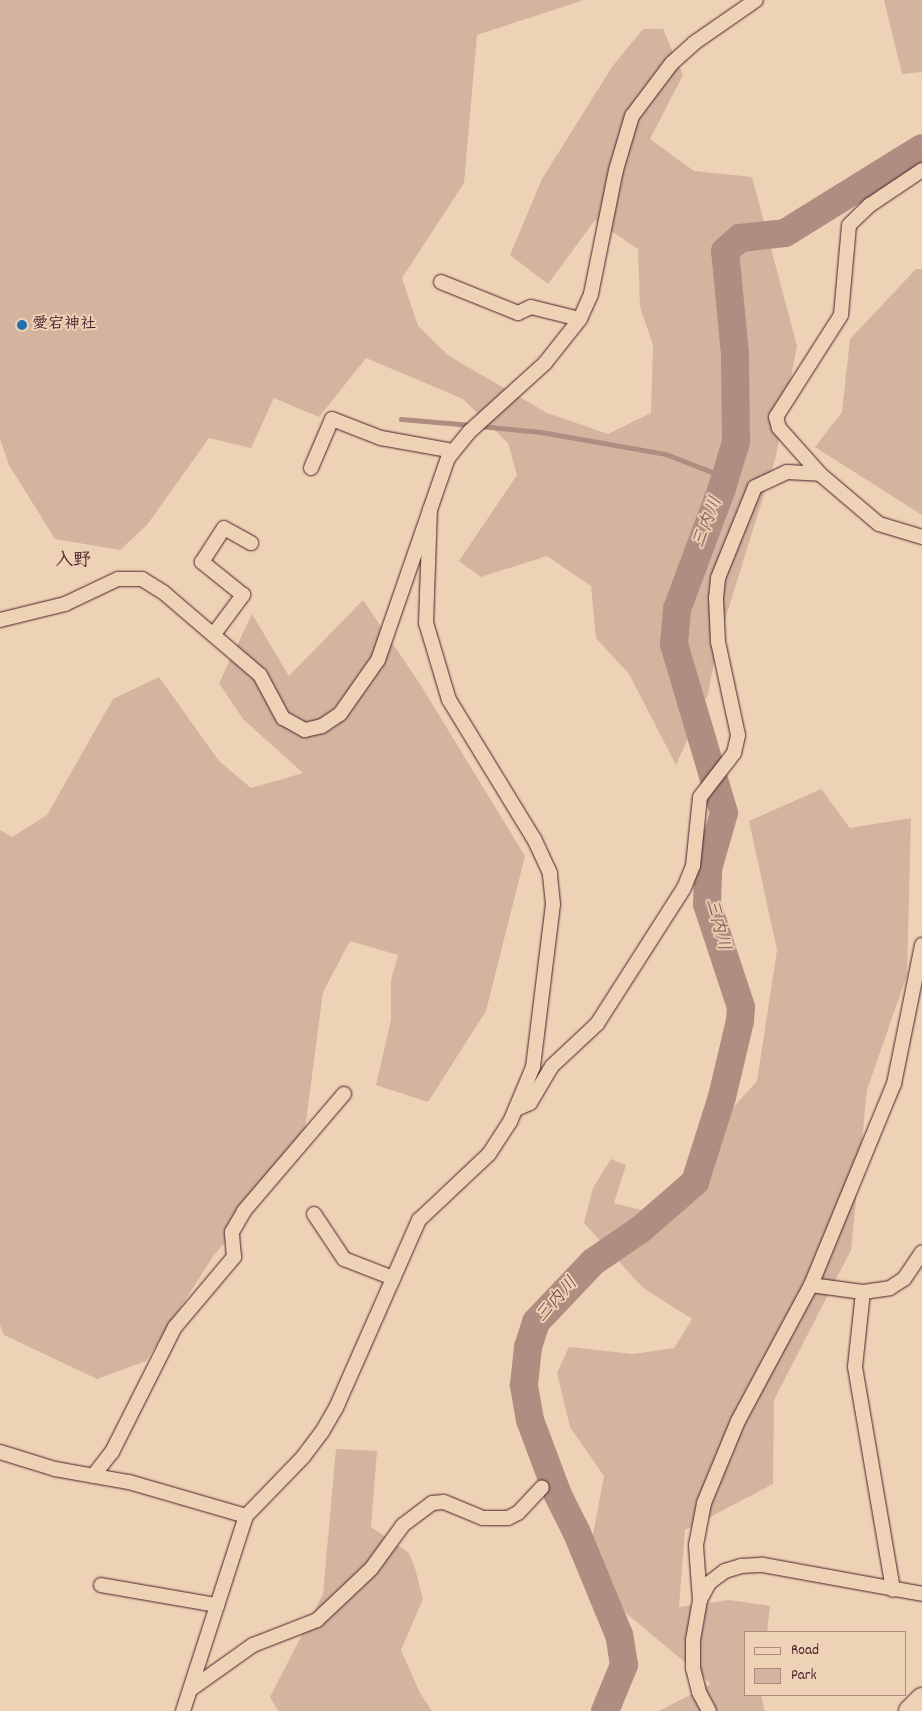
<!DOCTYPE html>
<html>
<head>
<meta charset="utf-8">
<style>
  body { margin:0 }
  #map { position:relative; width:922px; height:1711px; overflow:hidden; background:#eed2b5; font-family:Dekko,"Klee One",sans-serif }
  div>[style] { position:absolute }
  .green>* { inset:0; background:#d3b49f }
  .stream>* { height:4.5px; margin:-2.25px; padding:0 2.25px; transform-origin:2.25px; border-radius:2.25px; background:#b08d81 }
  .river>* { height:28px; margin:-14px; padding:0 14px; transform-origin:14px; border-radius:14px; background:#b08d81 }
  .roads { filter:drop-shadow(0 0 1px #4a1f2b) drop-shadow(0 0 1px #4a1f2b) }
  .street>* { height:14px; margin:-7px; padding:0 7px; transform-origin:7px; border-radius:7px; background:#eed2b5 }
  .primary>* { height:22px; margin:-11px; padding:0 11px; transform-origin:11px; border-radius:11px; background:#eed2b5 }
  .dots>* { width:14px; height:14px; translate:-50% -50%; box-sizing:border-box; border:2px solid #eed2b5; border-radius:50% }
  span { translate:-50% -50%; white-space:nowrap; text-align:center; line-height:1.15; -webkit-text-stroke:4px #eed2b5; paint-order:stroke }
  .poi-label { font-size:16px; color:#4a1f2b; font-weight:700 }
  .left { translate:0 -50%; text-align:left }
  .water-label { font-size:18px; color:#643a40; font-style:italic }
  .neighbourhood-label { font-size:18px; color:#4a1f2b; font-weight:700 }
  .legend { position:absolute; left:744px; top:1631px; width:162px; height:65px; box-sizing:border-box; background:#eed2b5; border:1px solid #ac8a7e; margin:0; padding:6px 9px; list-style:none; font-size:15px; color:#4a1f2b }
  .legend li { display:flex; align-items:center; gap:10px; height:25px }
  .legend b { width:25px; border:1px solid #ac8a7e }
</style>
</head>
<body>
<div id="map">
  <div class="green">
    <i style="clip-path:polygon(0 0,584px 0,477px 35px,464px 183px,402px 278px,418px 326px,449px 356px,547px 413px,608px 434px,651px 413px,653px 345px,640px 307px,638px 249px,595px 220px,548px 284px,510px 255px,542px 179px,612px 67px,643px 29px,663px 29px,683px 75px,650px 139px,694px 171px,752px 177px,797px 346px,776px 456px,718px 642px,708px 694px,676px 765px,629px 674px,596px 638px,591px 586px,547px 556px,481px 577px,459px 561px,517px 475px,508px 443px,463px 399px,366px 358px,319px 417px,274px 398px,251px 448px,209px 438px,147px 525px,120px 550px,55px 539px,9px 465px,0 439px)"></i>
    <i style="clip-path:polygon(884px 0,922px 0,922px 72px,902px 74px)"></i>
    <i style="clip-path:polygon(916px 269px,922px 269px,922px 515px,815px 447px,842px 412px,850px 339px)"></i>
    <i style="clip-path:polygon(363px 600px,420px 684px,525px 856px,486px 1011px,428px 1102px,376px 1085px,391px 1020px,391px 980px,398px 955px,350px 941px,323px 992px,302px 1152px,214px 1255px,146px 1361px,97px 1379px,4px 1335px,0 1325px,0 830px,12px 837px,47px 815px,113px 699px,159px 677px,219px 761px,251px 788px,303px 773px,243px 719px,219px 683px,252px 614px,289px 676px)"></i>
    <i style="clip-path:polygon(821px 789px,850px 828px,911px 818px,907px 975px,867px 1090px,851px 1250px,774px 1400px,773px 1484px,685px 1530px,679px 1607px,729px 1600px,770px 1606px,767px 1632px,746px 1632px,746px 1695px,761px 1695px,765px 1711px,659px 1711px,711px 1684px,621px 1609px,592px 1540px,604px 1476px,570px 1427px,557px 1373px,569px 1347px,633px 1354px,674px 1348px,692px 1319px,643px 1288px,584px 1223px,593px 1188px,611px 1159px,626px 1165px,614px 1203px,664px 1216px,698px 1164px,713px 1130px,757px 1081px,777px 950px,749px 821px)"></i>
    <i style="clip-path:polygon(336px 1449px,377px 1451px,371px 1527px,409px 1553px,415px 1568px,423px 1599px,401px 1650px,420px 1693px,432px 1711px,278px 1711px,270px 1697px,323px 1594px)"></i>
  </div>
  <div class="stream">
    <i style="left:401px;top:419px;width:71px;rotate:4.8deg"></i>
    <i style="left:480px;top:426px;width:61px;rotate:5.6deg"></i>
    <i style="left:541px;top:432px;width:127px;rotate:10deg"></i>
    <i style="left:666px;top:454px;width:63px;rotate:21.3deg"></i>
  </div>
  <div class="river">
    <i style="left:605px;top:1711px;width:50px;rotate:-67.6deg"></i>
    <i style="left:624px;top:1665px;width:30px;rotate:-99deg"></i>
    <i style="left:619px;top:1635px;width:110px;rotate:-112.4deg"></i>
    <i style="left:577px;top:1533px;width:42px;rotate:-116.6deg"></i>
    <i style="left:558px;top:1495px;width:80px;rotate:-110.5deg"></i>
    <i style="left:530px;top:1420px;width:36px;rotate:-100deg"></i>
    <i style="left:524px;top:1385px;width:38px;rotate:-84deg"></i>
    <i style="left:528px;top:1347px;width:26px;rotate:-72deg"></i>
    <i style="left:536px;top:1322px;width:83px;rotate:-46.5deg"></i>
    <i style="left:593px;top:1262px;width:58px;rotate:-34.5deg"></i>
    <i style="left:641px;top:1229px;width:72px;rotate:-41deg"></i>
    <i style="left:695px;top:1182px;width:89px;rotate:-72.4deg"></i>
    <i style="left:722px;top:1097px;width:78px;rotate:-76.7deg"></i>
    <i style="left:740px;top:1021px;width:14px;rotate:-86deg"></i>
    <i style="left:741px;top:1007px;width:108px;rotate:-108.3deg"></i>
    <i style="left:707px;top:904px;width:35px;rotate:-88deg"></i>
    <i style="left:708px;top:869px;width:58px;rotate:-74.1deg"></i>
    <i style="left:724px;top:813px;width:176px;rotate:-106.5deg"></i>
    <i style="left:674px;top:644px;width:35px;rotate:-85deg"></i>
    <i style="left:677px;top:609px;width:129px;rotate:-69.6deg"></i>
    <i style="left:722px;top:488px;width:48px;rotate:-73.1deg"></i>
    <i style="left:736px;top:442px;width:88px;rotate:-90.7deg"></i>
    <i style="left:735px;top:354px;width:103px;rotate:-95.5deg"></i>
    <i style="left:725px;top:251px;width:20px;rotate:-41deg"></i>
    <i style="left:740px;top:238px;width:45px;rotate:-6.3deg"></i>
    <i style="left:785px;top:233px;width:161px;rotate:-31.8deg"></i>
  </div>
  <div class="roads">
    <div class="street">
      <i style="left:441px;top:282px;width:83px;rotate:21.9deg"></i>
      <i style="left:518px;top:313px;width:14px;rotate:-25deg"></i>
      <i style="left:531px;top:307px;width:50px;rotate:13.8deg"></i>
      <i style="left:311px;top:468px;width:53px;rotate:-66.8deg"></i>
      <i style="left:332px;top:419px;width:53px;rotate:21.2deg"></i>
      <i style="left:381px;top:438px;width:73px;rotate:10.2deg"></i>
      <i style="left:820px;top:474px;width:62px;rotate:-131.7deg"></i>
      <i style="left:779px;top:428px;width:11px;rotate:-105deg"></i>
      <i style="left:776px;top:417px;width:121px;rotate:-57.5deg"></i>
      <i style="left:841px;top:315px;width:90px;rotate:-84.9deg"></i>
      <i style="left:849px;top:225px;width:29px;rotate:-44deg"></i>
      <i style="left:870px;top:205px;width:63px;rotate:-33.9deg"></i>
      <i style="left:0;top:620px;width:67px;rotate:-13.8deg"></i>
      <i style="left:65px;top:604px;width:59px;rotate:-25.3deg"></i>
      <i style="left:118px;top:579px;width:24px"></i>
      <i style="left:142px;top:579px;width:25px;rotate:32deg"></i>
      <i style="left:163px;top:592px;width:128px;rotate:40.6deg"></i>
      <i style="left:260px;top:675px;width:49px;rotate:61.9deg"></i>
      <i style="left:283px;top:718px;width:25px;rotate:29deg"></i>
      <i style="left:305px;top:730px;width:17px;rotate:-13deg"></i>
      <i style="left:322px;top:726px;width:22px;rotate:-34deg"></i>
      <i style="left:340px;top:714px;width:66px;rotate:-54.9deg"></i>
      <i style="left:378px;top:660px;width:214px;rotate:-70.9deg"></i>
      <i style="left:448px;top:458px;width:33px;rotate:-51deg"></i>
      <i style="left:469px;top:432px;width:103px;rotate:-42.2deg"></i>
      <i style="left:545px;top:363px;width:56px;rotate:-51.5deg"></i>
      <i style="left:580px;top:319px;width:27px;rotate:-66deg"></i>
      <i style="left:591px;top:294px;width:126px;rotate:-78.6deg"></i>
      <i style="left:616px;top:170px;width:56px;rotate:-73.5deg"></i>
      <i style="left:632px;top:116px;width:66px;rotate:-53deg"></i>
      <i style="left:672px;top:63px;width:30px;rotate:-42deg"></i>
      <i style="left:694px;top:43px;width:75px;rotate:-34.7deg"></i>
      <i style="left:214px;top:634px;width:49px;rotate:-53.4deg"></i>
      <i style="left:243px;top:595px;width:53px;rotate:-141.2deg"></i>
      <i style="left:202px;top:562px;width:40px;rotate:-57.1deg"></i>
      <i style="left:224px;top:528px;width:31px;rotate:29deg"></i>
      <i style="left:516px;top:1109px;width:15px;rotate:-23deg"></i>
      <i style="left:530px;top:1103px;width:43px;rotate:-59.3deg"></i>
      <i style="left:552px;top:1066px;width:62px;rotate:-43deg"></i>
      <i style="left:597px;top:1024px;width:161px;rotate:-57.4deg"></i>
      <i style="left:684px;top:888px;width:24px;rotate:-68deg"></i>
      <i style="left:693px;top:866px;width:69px;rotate:-84.2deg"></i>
      <i style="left:700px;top:797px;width:56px;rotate:-52.3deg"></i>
      <i style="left:734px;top:753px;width:18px;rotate:-77deg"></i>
      <i style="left:738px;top:735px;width:95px;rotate:-102.1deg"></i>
      <i style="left:718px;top:642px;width:44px;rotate:-92.6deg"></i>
      <i style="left:716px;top:598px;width:20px;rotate:-84deg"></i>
      <i style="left:718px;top:578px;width:98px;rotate:-67.9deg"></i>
      <i style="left:755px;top:487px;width:35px;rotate:-25deg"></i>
      <i style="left:787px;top:472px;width:33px;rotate:3deg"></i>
      <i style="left:820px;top:474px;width:77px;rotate:40.3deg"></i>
      <i style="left:879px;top:524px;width:45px;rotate:16.8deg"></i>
      <i style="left:314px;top:1214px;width:54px;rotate:56.3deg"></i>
      <i style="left:344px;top:1259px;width:53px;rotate:21.2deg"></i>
      <i style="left:811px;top:1285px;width:52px;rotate:7.7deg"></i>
      <i style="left:863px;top:1292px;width:27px;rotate:-8deg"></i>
      <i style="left:890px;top:1288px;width:17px;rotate:-33deg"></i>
      <i style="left:904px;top:1279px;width:32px;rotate:-56deg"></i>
      <i style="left:863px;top:1292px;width:75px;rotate:96.1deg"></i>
      <i style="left:855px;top:1367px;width:226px;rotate:80.3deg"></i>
      <i style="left:0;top:1452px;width:58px;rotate:17.2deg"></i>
      <i style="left:55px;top:1469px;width:75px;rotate:10deg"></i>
      <i style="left:129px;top:1482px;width:122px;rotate:16.2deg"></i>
      <i style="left:93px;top:1476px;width:31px;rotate:-52deg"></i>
      <i style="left:112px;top:1452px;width:140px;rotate:-63.3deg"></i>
      <i style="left:175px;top:1327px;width:92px;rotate:-49.9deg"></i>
      <i style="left:234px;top:1257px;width:25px;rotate:-95deg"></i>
      <i style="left:232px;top:1232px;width:24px;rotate:-60deg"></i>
      <i style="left:244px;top:1211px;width:154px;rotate:-49.5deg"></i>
      <i style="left:101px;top:1585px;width:118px;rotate:9.8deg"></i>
      <i style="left:700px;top:1600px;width:55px;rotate:-94.2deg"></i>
      <i style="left:696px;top:1545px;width:43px;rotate:-79.2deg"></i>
      <i style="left:704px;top:1503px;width:89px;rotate:-67.5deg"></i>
      <i style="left:738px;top:1421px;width:154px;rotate:-61.8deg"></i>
      <i style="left:811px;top:1285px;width:217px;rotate:-67.6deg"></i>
      <i style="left:894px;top:1084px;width:142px;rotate:-78.6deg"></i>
      <i style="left:191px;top:1689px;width:76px;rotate:-35.4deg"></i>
      <i style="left:253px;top:1645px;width:69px;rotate:-21.3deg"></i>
      <i style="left:317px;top:1620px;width:74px;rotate:-43.4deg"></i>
      <i style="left:371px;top:1569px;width:54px;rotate:-54deg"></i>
      <i style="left:403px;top:1525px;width:36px;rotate:-37deg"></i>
      <i style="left:432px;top:1503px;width:12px;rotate:-5deg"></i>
      <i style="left:444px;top:1502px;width:42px;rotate:22.3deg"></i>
      <i style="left:483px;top:1518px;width:25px"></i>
      <i style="left:508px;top:1518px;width:11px;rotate:-27deg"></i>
      <i style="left:518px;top:1513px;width:35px;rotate:-47deg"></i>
      <i style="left:183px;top:1711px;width:205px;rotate:-72.1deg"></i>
      <i style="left:246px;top:1516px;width:82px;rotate:-46deg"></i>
      <i style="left:303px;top:1457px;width:31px;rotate:-53deg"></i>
      <i style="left:322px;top:1432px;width:28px;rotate:-60deg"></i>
      <i style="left:336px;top:1408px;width:206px;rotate:-66.2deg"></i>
      <i style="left:419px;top:1220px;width:96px;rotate:-43.3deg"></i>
      <i style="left:489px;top:1154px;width:38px;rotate:-57deg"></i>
      <i style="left:510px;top:1122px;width:60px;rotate:-67.3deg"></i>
      <i style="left:533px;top:1067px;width:164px;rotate:-83deg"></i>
      <i style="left:553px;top:904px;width:31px;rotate:-96deg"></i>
      <i style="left:550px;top:873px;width:38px;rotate:-115deg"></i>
      <i style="left:534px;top:839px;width:163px;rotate:-121.4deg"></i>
      <i style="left:449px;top:700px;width:80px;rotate:-106.6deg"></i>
      <i style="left:426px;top:623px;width:114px;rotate:-88deg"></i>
      <i style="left:709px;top:1711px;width:21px;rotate:-118deg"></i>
      <i style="left:699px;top:1692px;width:25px;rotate:-104deg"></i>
      <i style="left:693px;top:1668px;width:28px;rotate:-90deg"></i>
      <i style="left:693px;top:1640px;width:41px;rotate:-80.1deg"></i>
      <i style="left:700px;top:1600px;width:19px;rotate:-62deg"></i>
      <i style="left:709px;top:1583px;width:20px;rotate:-37deg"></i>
      <i style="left:725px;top:1571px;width:17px;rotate:-17deg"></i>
      <i style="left:741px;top:1566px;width:22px;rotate:-3deg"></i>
      <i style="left:763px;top:1565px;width:162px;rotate:10.3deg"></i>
    </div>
    <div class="primary">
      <i style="left:910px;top:1711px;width:17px;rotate:-45deg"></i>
    </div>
  </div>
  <div class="dots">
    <i style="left:22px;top:325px;background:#1f6fb2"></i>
  </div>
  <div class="poi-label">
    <span class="left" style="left:32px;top:325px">愛宕神社</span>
  </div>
  <div class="water-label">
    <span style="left:709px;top:523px;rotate:-69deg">三内川</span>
    <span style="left:716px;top:925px;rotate:75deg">三内川</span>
    <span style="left:558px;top:1301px;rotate:-49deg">三内川</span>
  </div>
  <div class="neighbourhood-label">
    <span style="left:73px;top:562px">入野</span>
  </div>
  <ul class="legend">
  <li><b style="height:6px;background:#eed2b5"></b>Road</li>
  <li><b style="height:14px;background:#d3b49f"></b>Park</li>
  </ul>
</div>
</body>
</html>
